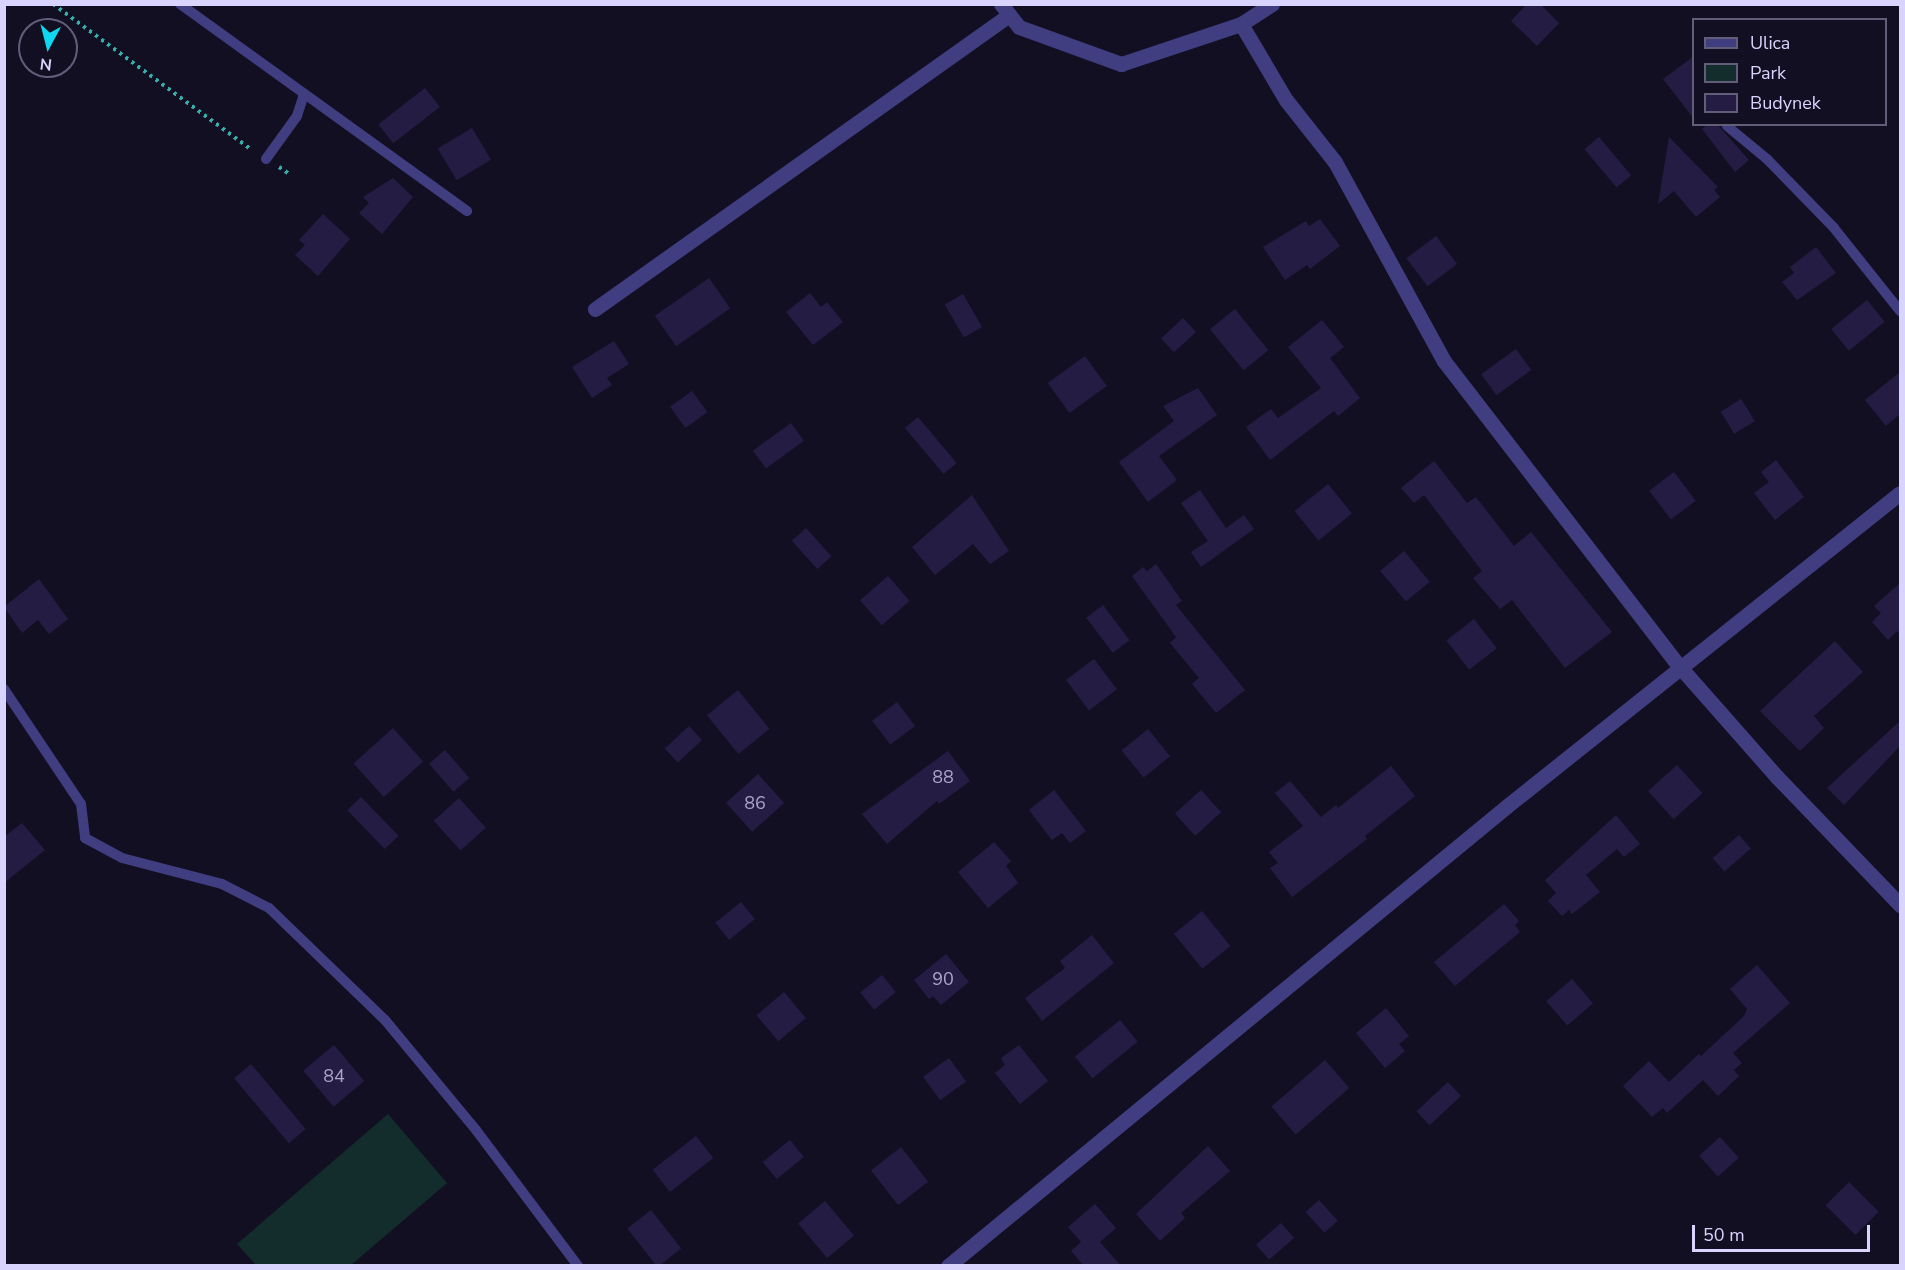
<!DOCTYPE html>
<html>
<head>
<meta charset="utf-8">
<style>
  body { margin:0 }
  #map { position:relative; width:1905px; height:1270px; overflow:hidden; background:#130f23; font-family:"Nunito Sans",sans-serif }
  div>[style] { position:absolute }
  .green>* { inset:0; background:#132d2c }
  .building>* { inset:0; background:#251c43; transform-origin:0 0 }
  .path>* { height:4px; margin-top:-2px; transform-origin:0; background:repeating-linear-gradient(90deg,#35afa9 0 3px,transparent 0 7.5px) }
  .service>* { height:10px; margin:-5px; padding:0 5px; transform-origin:5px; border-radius:5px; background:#403d80 }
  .minor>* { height:15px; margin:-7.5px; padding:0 7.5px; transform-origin:7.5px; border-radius:7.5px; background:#403d80 }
  .tertiary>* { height:15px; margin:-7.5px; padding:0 7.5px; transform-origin:7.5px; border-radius:7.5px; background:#403d80 }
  span { translate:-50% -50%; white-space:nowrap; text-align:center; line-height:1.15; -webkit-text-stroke:5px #130f23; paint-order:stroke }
  .number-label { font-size:18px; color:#aca6ce }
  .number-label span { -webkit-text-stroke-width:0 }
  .frame { position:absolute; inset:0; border:6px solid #d9d4fd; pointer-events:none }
  .legend { position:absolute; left:1692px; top:18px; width:195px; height:108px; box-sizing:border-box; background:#130f23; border:2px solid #625e7a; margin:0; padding:8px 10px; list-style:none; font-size:18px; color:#d9d4fd }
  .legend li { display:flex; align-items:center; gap:12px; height:30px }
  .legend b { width:30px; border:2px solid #625e7a }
  .north { position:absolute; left:18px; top:18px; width:60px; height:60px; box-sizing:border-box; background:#130f23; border:2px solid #625e7a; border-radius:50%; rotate:187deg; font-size:16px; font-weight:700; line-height:24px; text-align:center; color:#d9d4fd }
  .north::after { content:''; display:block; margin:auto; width:21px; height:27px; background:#0dd8f0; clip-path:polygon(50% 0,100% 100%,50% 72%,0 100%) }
  .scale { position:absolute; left:1692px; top:1225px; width:178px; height:27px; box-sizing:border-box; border:3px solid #d9d4fd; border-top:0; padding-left:8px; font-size:18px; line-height:21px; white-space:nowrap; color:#d9d4fd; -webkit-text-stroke:4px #130f23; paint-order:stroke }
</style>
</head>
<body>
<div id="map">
  <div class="green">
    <i style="clip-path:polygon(388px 1114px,447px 1183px,351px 1265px,256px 1265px,237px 1244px)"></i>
  </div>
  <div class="building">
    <i style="clip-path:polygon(1527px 4px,1540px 4px,1559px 23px,1537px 46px,1511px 21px)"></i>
    <i style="clip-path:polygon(1694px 56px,1694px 119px,1663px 79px)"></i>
    <i style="left:425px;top:88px;width:24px;height:59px;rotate:52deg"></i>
    <i style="clip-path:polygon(1708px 124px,1717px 124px,1749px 160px,1735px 172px,1702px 129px)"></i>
    <i style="left:472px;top:128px;width:37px;height:40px;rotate:59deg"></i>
    <i style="left:1599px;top:137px;width:50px;height:19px;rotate:50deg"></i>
    <i style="clip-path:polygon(1669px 137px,1718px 187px,1714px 190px,1720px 197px,1696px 217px,1674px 191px,1658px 204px)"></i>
    <i style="clip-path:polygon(393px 178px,413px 197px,382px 234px,359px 213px,369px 203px,363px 197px)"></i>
    <i style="clip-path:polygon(323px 214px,350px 239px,318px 276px,295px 255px,305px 245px,299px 240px)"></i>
    <i style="clip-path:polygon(1320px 219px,1340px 246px,1310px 269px,1307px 265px,1285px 280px,1263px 247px,1306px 221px,1309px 226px)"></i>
    <i style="left:1436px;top:236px;width:35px;height:37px;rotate:53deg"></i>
    <i style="clip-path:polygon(1816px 247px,1836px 273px,1797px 300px,1782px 282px,1794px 273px,1790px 267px)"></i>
    <i style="left:709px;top:278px;width:37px;height:66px;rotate:55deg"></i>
    <i style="clip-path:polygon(810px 293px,821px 307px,827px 302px,843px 322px,813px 345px,786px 312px)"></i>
    <i style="left:963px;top:294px;width:38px;height:21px;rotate:60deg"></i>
    <i style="left:1867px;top:300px;width:28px;height:46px;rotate:51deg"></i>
    <i style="left:1235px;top:309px;width:53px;height:32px;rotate:51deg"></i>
    <i style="left:1183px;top:318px;width:19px;height:30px;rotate:47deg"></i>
    <i style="clip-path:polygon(1322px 320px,1344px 347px,1330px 358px,1360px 398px,1338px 416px,1334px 411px,1270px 460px,1246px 427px,1271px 409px,1278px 418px,1321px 388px,1288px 347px)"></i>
    <i style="clip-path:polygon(614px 341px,629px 364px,607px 378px,612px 385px,592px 398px,572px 367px)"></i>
    <i style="left:1516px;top:349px;width:26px;height:43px;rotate:54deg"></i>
    <i style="left:1085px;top:356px;width:37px;height:46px;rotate:54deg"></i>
    <i style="clip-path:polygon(1900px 372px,1900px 414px,1886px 426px,1865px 400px)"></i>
    <i style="clip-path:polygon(1198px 388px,1217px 415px,1159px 456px,1177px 480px,1148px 502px,1119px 462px,1174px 421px,1163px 406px)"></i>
    <i style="left:692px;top:391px;width:26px;height:27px;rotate:54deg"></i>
    <i style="left:1741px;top:399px;width:26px;height:24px;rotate:58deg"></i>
    <i style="left:918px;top:417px;width:60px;height:17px;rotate:50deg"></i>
    <i style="left:791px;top:423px;width:22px;height:47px;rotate:54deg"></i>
    <i style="clip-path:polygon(1776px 460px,1804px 497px,1775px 520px,1754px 493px,1769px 482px,1761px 472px)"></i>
    <i style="clip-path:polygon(1434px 461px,1467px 503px,1476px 497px,1514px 546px,1531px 532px,1612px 632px,1565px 668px,1512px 600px,1500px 609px,1473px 578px,1482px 571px,1424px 495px,1414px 503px,1401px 488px)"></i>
    <i style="left:1674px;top:472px;width:36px;height:31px;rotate:53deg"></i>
    <i style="left:1328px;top:484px;width:38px;height:43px;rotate:51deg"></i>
    <i style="clip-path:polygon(1200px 490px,1226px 528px,1244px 515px,1254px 529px,1201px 567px,1191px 552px,1208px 541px,1181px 503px)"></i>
    <i style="clip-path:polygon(972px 495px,1009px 551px,990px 564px,973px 544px,935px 575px,912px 547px)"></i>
    <i style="left:806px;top:528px;width:38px;height:19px;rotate:48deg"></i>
    <i style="left:1404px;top:551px;width:40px;height:31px;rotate:50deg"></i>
    <i style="clip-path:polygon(1156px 564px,1182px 601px,1176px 605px,1245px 690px,1216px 713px,1192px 684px,1199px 678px,1170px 643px,1176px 637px,1132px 576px,1143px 567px,1147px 571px)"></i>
    <i style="left:888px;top:576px;width:33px;height:37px;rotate:49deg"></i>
    <i style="clip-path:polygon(39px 579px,68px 619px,49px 634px,38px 620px,22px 633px,4px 607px)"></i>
    <i style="clip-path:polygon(1900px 583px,1900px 635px,1897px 631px,1888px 640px,1872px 622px,1881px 613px,1874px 606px)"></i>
    <i style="left:1103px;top:605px;width:44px;height:21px;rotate:53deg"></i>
    <i style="left:1474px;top:619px;width:37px;height:35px;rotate:52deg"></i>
    <i style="clip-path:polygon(1835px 641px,1863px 672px,1814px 716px,1824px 728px,1800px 751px,1760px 711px)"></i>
    <i style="left:1094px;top:659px;width:38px;height:35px;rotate:53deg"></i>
    <i style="left:738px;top:690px;width:50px;height:40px;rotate:51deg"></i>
    <i style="left:897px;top:702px;width:30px;height:31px;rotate:53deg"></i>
    <i style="clip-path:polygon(1900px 721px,1900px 746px,1844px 805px,1827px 788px)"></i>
    <i style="left:689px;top:726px;width:19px;height:33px;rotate:47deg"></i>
    <i style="left:393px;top:728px;width:45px;height:53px;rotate:48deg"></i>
    <i style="left:1148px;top:729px;width:35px;height:34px;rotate:51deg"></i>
    <i style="left:445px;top:750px;width:37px;height:21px;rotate:49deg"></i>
    <i style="clip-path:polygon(948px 751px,970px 781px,939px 804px,937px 801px,887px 844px,862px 814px)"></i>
    <i style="left:1677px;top:765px;width:38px;height:39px;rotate:48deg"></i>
    <i style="clip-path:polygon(1391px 766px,1415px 796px,1365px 836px,1367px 839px,1292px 897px,1270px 868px,1278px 863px,1269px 852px,1303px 826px,1275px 793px,1290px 781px,1321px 817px,1336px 805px,1338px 808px)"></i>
    <i style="left:758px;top:774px;width:39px;height:43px;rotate:48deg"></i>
    <i style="clip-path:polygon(1054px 790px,1086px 831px,1070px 843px,1062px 833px,1052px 840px,1029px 810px)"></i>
    <i style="left:1201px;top:790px;width:30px;height:35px;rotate:48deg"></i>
    <i style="left:361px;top:797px;width:54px;height:19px;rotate:46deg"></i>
    <i style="left:459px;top:798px;width:40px;height:34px;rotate:48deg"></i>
    <i style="clip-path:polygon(1616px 815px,1640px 844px,1624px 857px,1617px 849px,1586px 875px,1600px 892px,1572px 914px,1569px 910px,1562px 916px,1548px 901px,1556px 893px,1545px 880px)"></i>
    <i style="clip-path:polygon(22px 823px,45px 850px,4px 883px,4px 837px)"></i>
    <i style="left:1739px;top:835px;width:18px;height:35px;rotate:49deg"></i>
    <i style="clip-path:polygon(994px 842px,1011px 861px,1006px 866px,1018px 883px,988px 908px,958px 872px)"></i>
    <i style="left:741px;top:902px;width:22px;height:33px;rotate:51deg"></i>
    <i style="clip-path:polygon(1504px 904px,1519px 921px,1515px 925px,1520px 932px,1455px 986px,1434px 962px)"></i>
    <i style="left:1202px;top:911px;width:45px;height:36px;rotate:51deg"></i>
    <i style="clip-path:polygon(1092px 935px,1114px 963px,1042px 1021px,1025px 998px,1065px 968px,1060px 961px)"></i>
    <i style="clip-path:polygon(946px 954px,969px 982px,941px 1005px,933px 996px,929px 999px,914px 980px)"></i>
    <i style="clip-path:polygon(1757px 965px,1790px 1003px,1733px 1053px,1742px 1063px,1734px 1070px,1739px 1076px,1718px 1096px,1703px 1080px,1667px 1113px,1663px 1108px,1652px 1117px,1623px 1086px,1649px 1061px,1669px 1082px,1699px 1054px,1701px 1056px,1744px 1016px,1747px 1009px,1730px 989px)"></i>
    <i style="left:882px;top:975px;width:22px;height:28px;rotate:51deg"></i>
    <i style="left:1572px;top:979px;width:32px;height:34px;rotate:49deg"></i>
    <i style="left:784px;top:992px;width:34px;height:36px;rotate:50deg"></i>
    <i style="clip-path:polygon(1386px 1008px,1409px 1036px,1399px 1044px,1405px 1051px,1385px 1068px,1356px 1033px)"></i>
    <i style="left:1120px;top:1020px;width:28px;height:58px;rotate:51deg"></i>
    <i style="left:334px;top:1045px;width:47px;height:40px;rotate:50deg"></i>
    <i style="clip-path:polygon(1019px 1045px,1048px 1081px,1020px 1104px,995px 1073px,1005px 1065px,1001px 1058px)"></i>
    <i style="left:949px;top:1058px;width:29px;height:32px;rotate:54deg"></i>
    <i style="left:1325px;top:1060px;width:37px;height:71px;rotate:49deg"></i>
    <i style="left:251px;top:1064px;width:85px;height:22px;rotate:50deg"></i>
    <i style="left:1448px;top:1082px;width:19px;height:43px;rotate:47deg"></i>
    <i style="left:696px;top:1136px;width:28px;height:55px;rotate:52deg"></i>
    <i style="left:1720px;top:1137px;width:28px;height:28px;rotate:48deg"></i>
    <i style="left:790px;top:1140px;width:22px;height:35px;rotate:51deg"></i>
    <i style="clip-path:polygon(1208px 1146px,1230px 1171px,1181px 1213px,1185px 1218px,1160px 1241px,1136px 1214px)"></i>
    <i style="left:901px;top:1147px;width:44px;height:38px;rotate:52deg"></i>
    <i style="left:1849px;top:1182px;width:42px;height:33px;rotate:45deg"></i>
    <i style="left:1319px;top:1200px;width:28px;height:18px;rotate:48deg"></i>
    <i style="left:825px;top:1201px;width:45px;height:35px;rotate:50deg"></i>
    <i style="clip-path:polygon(1095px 1204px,1116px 1228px,1100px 1242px,1121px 1266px,1084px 1266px,1071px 1251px,1081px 1242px,1068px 1227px)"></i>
    <i style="left:651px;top:1210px;width:49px;height:30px;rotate:52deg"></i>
    <i style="left:1281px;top:1223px;width:20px;height:33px;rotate:49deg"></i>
  </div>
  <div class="path">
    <i style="left:53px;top:4px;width:247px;rotate:36.3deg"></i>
    <i style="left:279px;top:167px;width:14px;rotate:34deg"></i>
  </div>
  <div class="service">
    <i style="left:180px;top:4px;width:354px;rotate:35.8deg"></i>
    <i style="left:1727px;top:126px;width:52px;rotate:39.5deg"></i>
    <i style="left:1767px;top:159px;width:96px;rotate:45.8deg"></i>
    <i style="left:1834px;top:228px;width:106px;rotate:51.5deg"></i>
    <i style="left:266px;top:159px;width:53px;rotate:-54.2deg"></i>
    <i style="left:297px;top:116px;width:22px;rotate:-72deg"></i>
    <i style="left:4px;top:689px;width:138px;rotate:56.2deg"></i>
    <i style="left:81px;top:804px;width:34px;rotate:83deg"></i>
    <i style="left:85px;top:838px;width:42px;rotate:28.4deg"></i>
    <i style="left:122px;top:858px;width:103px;rotate:14.6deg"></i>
    <i style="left:222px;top:884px;width:53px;rotate:27.1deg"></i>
    <i style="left:269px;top:908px;width:161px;rotate:44deg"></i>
    <i style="left:385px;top:1020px;width:143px;rotate:50.4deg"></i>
    <i style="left:476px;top:1130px;width:170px;rotate:53.1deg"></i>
  </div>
  <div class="minor">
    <i style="left:1001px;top:4px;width:29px;rotate:52deg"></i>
    <i style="left:1019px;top:27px;width:109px;rotate:19.9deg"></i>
    <i style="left:1121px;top:64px;width:126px;rotate:-18.4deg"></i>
    <i style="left:1241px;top:24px;width:37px;rotate:-33deg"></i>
    <i style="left:1241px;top:24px;width:88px;rotate:59.4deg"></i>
    <i style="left:1286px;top:100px;width:79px;rotate:51.7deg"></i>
    <i style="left:1335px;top:162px;width:227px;rotate:61.3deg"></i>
    <i style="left:1444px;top:361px;width:386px;rotate:52.4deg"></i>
    <i style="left:1680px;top:667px;width:147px;rotate:48.6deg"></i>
    <i style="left:1777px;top:777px;width:178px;rotate:46.1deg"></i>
    <i style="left:595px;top:309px;width:508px;rotate:-35.38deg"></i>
  </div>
  <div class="tertiary">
    <i style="left:948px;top:1266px;width:724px;rotate:-39.45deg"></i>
    <i style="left:1507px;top:806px;width:502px;rotate:-38.54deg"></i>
  </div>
  <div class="number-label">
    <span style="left:943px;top:777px">88</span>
    <span style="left:755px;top:803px">86</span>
    <span style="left:943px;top:979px">90</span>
    <span style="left:334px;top:1076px">84</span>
  </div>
  <div class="frame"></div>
  <ul class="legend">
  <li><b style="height:8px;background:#403d80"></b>Ulica</li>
  <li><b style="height:16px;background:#132d2c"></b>Park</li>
  <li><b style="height:16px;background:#251c43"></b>Budynek</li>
  </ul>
  <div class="north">N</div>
  <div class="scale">50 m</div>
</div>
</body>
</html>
